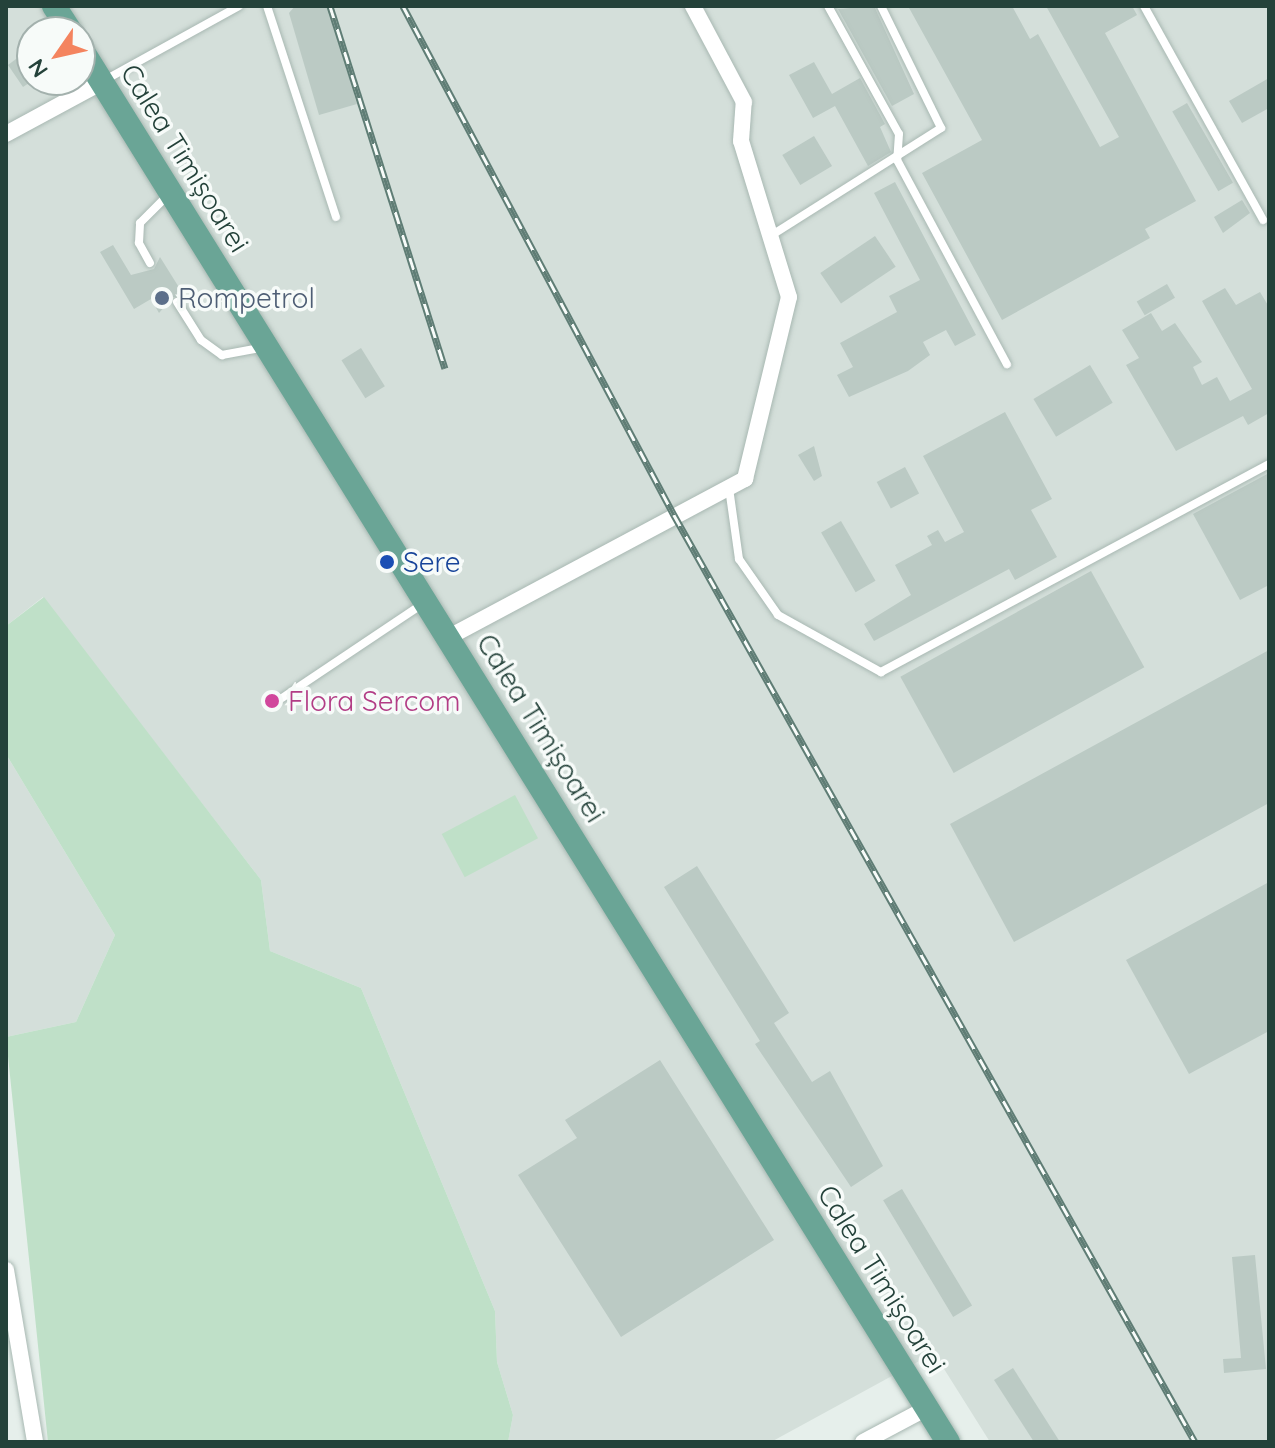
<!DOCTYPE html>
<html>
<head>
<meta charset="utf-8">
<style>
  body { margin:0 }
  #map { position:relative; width:1275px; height:1448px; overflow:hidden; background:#e6efeb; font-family:Quicksand,sans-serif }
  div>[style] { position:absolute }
  .built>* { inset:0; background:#d4dfda }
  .green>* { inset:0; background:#bfe0c8; transform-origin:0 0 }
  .building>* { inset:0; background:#bbcac4; transform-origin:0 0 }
  .roads { filter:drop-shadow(0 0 2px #a8b8b2) drop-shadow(0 0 2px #a8b8b2) }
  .service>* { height:8px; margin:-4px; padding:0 4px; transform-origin:4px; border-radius:4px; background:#fff }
  .minor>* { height:16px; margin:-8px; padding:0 8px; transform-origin:8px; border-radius:8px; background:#fff }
  .primary>* { height:24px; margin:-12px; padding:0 12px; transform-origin:12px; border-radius:12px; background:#6aa596 }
  .rail>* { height:7px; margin-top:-3.5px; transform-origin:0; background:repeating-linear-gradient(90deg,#f7fbf9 0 12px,#5f7d75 0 24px); box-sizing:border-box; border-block:2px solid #5f7d75 }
  .dots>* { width:22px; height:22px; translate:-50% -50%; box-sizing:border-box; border:4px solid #f7fbf9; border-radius:50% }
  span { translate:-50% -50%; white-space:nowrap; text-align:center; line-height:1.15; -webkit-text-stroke:7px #f7fbf9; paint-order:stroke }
  .street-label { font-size:28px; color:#24423a }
  .service-label { font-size:28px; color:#4e5e75 }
  .left { translate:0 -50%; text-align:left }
  .transit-label { font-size:28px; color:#164399 }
  .hotel-label { font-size:28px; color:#b23c85 }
  .frame { position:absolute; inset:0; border:8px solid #24423a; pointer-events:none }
  .north { position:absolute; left:16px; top:16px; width:80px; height:80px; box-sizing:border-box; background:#f7fbf9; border:2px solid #a3b1ad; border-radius:50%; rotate:236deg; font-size:22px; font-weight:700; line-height:32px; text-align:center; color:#24423a }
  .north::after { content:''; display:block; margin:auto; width:28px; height:36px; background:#f4845f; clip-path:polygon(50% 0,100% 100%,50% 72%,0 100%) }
</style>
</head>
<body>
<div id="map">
  <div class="built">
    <i style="clip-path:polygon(evenodd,6px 6px,1269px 6px,1269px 1442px,990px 1442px,934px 1353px,771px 1442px,508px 1442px,513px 1415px,497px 1362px,495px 1311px,361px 988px,270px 951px,261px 880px,43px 597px,6px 626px,6px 6px,32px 32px,80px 32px,80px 80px,32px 80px,32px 32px)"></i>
    <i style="clip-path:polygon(6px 754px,115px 935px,76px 1022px,6px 1037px)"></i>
  </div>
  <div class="green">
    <i style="clip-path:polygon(44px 597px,261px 880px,270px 951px,361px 988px,495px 1311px,497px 1362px,513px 1415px,508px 1442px,48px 1442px,6px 1037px,76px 1022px,115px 935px,6px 754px,6px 626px)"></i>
    <i style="left:515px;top:795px;width:49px;height:83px;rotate:62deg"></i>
  </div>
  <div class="building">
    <i style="clip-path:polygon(295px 6px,328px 6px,357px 104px,319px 115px,289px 13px)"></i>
    <i style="clip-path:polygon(874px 6px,914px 94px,892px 106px,838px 9px)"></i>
    <i style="clip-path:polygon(908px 6px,1012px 6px,1030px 39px,1038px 34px,1100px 147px,1119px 137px,1046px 6px,1132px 6px,1137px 15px,1105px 33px,1196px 201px,1145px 229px,1150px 238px,1002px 320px,922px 173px,982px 140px)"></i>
    <i style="clip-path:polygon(24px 53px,32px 81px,23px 87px,8px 65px)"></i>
    <i style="clip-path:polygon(814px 62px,832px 94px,860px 78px,885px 124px,880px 127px,891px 152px,868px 166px,835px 106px,813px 118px,789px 75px)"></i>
    <i style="clip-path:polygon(1269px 78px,1269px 108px,1242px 123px,1229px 101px)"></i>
    <i style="left:1187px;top:103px;width:92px;height:17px;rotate:60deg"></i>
    <i style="left:814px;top:136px;width:35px;height:37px;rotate:59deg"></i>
    <i style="clip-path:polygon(895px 182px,976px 335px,955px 346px,946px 330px,923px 342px,930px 355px,908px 371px,849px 397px,837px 375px,853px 367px,840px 343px,897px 312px,889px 296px,920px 280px,874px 193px)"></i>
    <i style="clip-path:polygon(1242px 200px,1250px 213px,1223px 233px,1214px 217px)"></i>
    <i style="left:875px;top:236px;width:37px;height:66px;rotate:56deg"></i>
    <i style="clip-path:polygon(113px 245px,131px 275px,154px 269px,160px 257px,185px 297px,173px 297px,159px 313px,151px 299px,134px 309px,100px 252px)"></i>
    <i style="left:1167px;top:284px;width:16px;height:35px;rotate:60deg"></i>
    <i style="clip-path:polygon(1225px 288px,1236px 305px,1260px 292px,1269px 307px,1269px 413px,1248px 425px,1243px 416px,1176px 451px,1126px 365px,1139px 358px,1122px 330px,1151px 313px,1162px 331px,1175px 323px,1202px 362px,1193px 367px,1202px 385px,1217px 377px,1230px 401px,1252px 389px,1202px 301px)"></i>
    <i style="left:361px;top:348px;width:45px;height:23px;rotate:58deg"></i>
    <i style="left:1090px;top:365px;width:44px;height:66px;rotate:59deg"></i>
    <i style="clip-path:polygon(1005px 412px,1052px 499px,1031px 510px,1057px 557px,1015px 580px,1009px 569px,874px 641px,864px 624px,911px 595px,895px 565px,932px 545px,927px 536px,938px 530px,945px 542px,964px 532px,923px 456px)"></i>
    <i style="clip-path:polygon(814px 446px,822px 476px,814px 481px,798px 455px)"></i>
    <i style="left:905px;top:467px;width:30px;height:32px;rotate:62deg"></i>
    <i style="clip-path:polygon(1269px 473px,1269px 585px,1240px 600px,1193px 514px)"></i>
    <i style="left:841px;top:521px;width:69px;height:23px;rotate:60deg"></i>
    <i style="left:1091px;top:571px;width:110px;height:218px;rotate:61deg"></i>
    <i style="clip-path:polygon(1269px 650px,1269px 803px,1014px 942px,950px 824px)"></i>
    <i style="clip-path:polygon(697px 866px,789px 1013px,774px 1023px,812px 1082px,830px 1071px,883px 1166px,851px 1187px,755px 1044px,760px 1041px,664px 887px)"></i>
    <i style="clip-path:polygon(1269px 882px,1269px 1031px,1189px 1074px,1126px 960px)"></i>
    <i style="clip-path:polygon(660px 1060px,774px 1240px,621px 1337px,518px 1175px,577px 1138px,565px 1120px)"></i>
    <i style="left:902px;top:1189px;width:136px;height:22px;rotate:59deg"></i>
    <i style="clip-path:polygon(1255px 1255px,1266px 1369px,1224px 1373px,1223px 1359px,1241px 1358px,1232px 1257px)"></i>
    <i style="clip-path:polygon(1013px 1368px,1060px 1442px,1034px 1442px,994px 1380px)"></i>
  </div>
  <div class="roads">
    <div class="service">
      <i style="left:267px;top:6px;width:222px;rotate:71.9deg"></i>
      <i style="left:828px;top:6px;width:146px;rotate:61deg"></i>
      <i style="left:899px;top:134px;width:26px;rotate:94deg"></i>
      <i style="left:897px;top:160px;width:232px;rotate:61.7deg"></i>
      <i style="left:1144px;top:6px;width:245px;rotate:60.9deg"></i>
      <i style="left:103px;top:81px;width:155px;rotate:-28.9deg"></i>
      <i style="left:772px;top:235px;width:200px;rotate:-32.3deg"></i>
      <i style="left:941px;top:128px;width:136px;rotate:-116.2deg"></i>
      <i style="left:150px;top:263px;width:23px;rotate:-119deg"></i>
      <i style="left:139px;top:243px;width:20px;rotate:-87deg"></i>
      <i style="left:140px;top:223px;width:38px;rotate:-45deg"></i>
      <i style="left:177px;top:302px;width:45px;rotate:57.7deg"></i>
      <i style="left:201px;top:340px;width:26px;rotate:36deg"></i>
      <i style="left:222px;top:355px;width:44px;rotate:-10.5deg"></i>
      <i style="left:729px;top:488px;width:72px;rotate:82deg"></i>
      <i style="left:739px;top:559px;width:68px;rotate:55.1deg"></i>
      <i style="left:778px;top:615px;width:118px;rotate:29deg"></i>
      <i style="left:881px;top:672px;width:440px;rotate:-28.2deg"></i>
      <i style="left:282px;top:698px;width:167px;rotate:-33.8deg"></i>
    </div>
    <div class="minor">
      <i style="left:6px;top:134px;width:109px;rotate:-28.4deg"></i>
      <i style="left:449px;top:637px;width:336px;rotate:-28.1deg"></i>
      <i style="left:745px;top:479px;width:187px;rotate:-76.4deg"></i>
      <i style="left:789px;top:297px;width:163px;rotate:-107.1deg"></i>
      <i style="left:741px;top:141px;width:39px;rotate:-86deg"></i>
      <i style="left:744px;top:102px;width:109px;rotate:-118deg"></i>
      <i style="left:6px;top:1270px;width:174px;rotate:80.4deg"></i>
      <i style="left:863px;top:1442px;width:72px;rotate:-28deg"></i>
    </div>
    <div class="primary">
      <i style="left:54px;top:6px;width:31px;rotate:57deg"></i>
      <i style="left:80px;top:47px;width:1643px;rotate:58.11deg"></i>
    </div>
  </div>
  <div class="rail">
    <i style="left:330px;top:6px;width:380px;rotate:72.4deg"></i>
    <i style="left:403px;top:6px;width:577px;rotate:61.97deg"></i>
    <i style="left:674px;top:515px;width:1063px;rotate:60.66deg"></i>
  </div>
  <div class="dots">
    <i style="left:162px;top:298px;background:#5c6f8a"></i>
    <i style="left:387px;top:562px;background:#1a4fb4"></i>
    <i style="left:272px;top:701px;background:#d1479c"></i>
  </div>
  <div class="street-label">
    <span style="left:185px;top:158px;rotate:58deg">Calea Timișoarei</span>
    <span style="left:541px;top:728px;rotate:58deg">Calea Timișoarei</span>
    <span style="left:882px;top:1279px;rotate:58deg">Calea Timișoarei</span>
  </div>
  <div class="service-label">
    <span class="left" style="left:178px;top:298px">Rompetrol</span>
  </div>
  <div class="transit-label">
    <span class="left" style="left:403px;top:562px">Sere</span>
  </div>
  <div class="hotel-label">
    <span class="left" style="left:288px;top:701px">Flora Sercom</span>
  </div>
  <div class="frame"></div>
  <div class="north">N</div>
</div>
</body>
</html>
